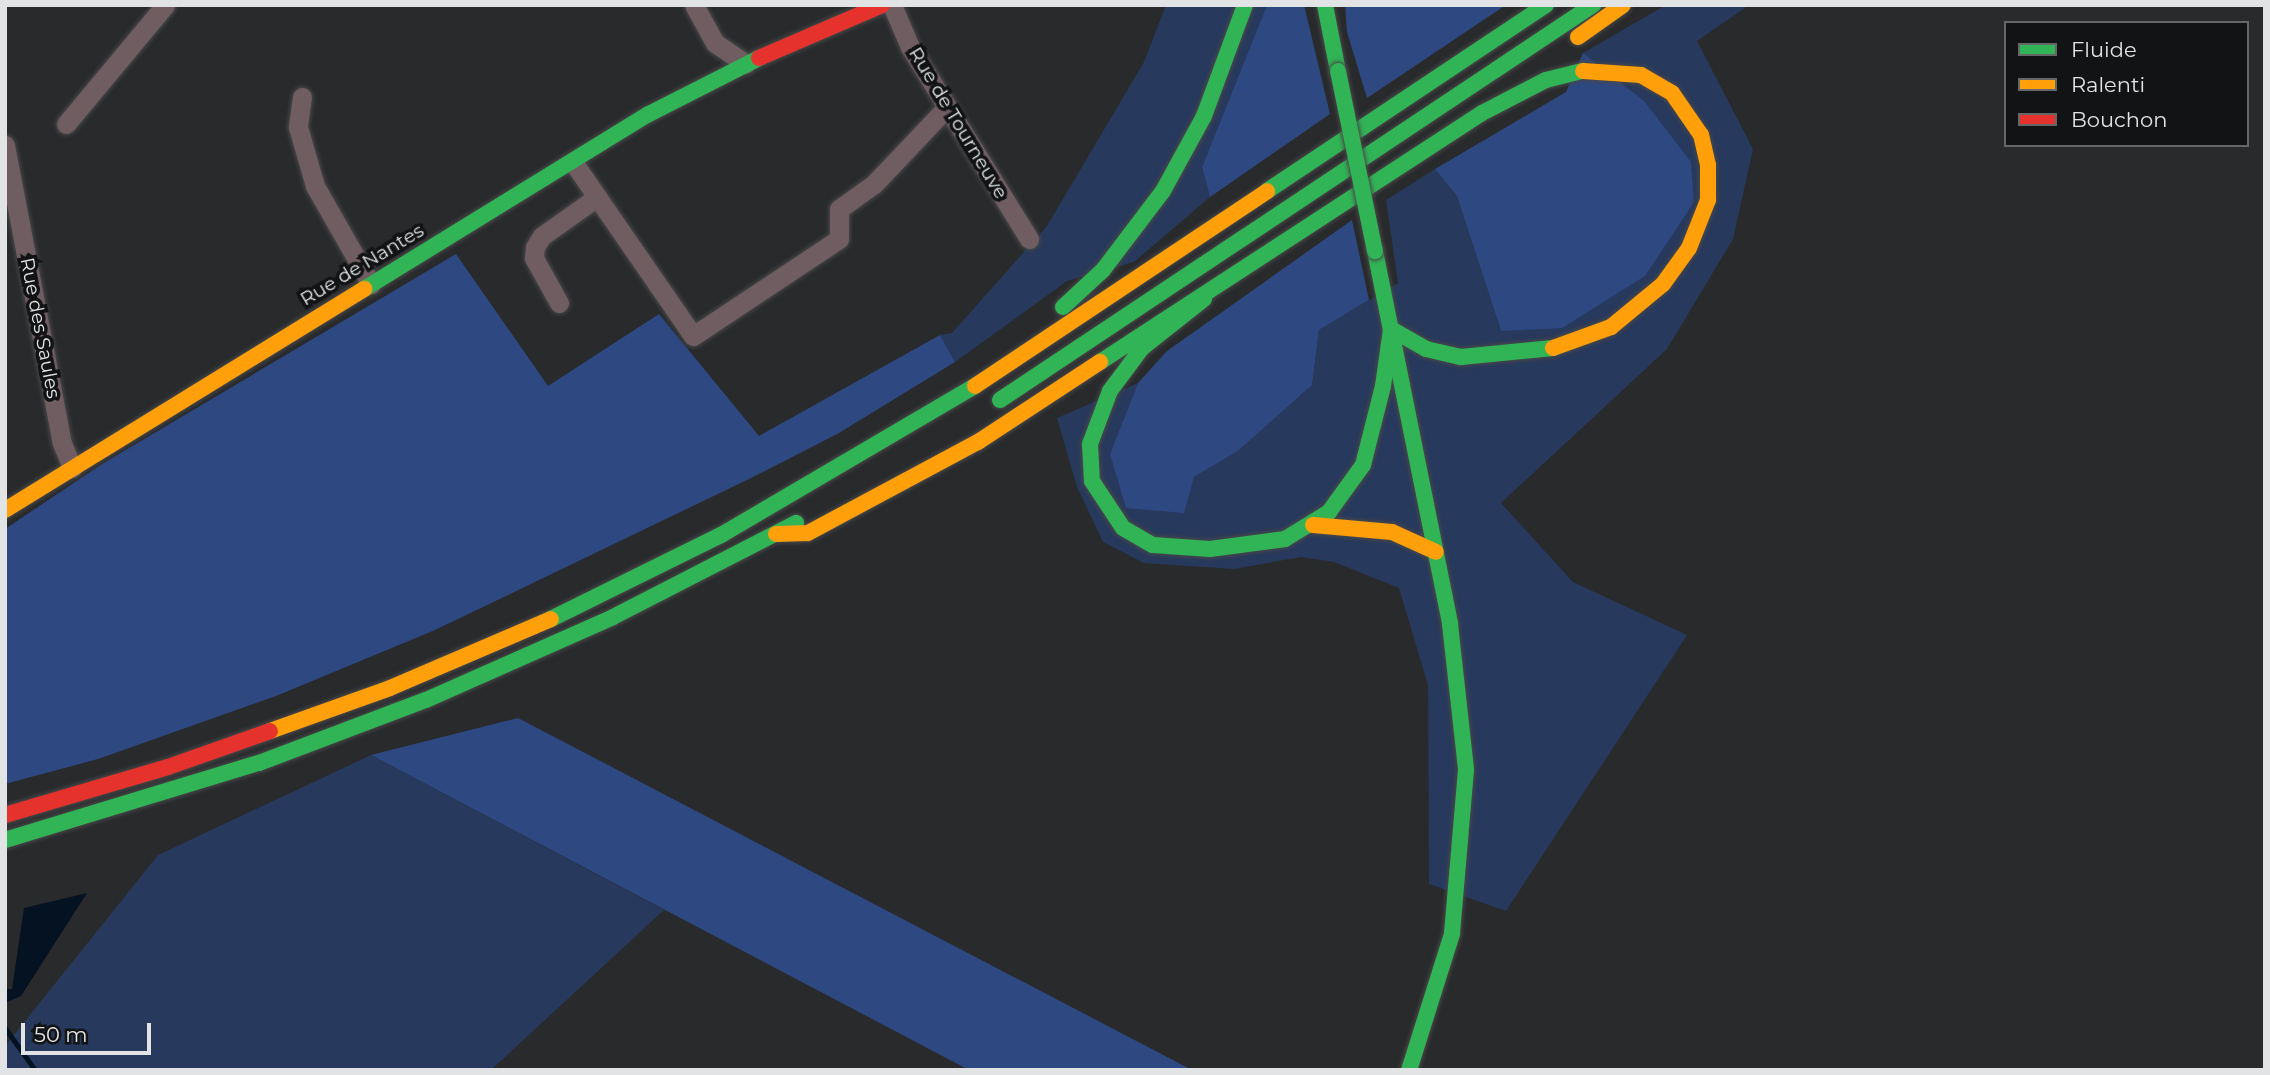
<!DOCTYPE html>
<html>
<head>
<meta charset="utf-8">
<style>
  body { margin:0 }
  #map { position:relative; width:2270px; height:1075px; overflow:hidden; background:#292a2c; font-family:Montserrat,sans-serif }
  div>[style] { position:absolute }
  .green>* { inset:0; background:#27395d }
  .forest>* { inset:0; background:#2e4882 }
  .water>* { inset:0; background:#041222 }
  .stream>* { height:5px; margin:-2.5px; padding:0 2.5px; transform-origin:2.5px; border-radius:2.5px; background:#041222 }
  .roads { filter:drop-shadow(0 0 2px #474849) drop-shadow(0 0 2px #474849) }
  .street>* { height:19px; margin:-9.5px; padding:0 9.5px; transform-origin:9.5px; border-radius:9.5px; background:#705d61 }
  .fast>* { height:16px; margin:-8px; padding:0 8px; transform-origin:8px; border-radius:8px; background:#30b455 }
  .slow>* { height:16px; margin:-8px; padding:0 8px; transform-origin:8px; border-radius:8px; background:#ff9f0a }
  .jam>* { height:16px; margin:-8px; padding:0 8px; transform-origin:8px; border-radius:8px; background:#e5322d }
  .bridges { filter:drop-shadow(0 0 2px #474849) drop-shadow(0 0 2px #474849) }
  .fast-bridge>* { height:16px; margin:-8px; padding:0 8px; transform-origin:8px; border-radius:8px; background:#30b455 }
  span { translate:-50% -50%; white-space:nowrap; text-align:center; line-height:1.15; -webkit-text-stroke:7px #121314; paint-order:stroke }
  .street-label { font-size:19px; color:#e2e3e5 }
  .frame { position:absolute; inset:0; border:7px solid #e2e3e5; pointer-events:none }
  .legend { position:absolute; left:2004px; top:21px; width:245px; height:126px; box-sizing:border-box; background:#121314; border:2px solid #656668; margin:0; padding:9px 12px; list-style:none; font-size:21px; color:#e2e3e5 }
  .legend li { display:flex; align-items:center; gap:14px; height:35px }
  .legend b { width:35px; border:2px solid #656668 }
  .scale { position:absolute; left:21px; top:1023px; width:130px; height:32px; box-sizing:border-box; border:4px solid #e2e3e5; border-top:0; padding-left:9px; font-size:21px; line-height:24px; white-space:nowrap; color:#e2e3e5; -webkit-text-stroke:5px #121314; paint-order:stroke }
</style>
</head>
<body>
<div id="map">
  <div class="green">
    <i style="clip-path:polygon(1166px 5px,1267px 5px,1202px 167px,1210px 197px,1134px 262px,1067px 281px,955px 362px,940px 335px,952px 333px,1047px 226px,1144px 62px)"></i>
    <i style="clip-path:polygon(1666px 5px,1749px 5px,1697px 41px,1753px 149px,1733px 239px,1667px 349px,1501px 503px,1573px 582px,1687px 635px,1506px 911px,1429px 884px,1428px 685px,1399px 588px,1334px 562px,1301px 557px,1234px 569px,1144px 563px,1103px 542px,1077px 487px,1057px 418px,1138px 383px,1110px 454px,1194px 477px,1238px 451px,1312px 385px,1319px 330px,1398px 283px,1386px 200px,1435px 169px,1457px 196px,1501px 331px,1583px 53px)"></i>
    <i style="clip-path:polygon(371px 755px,664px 910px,491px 1070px,5px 1070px,5px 1046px,158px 855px)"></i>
  </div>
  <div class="forest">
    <i style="clip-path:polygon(1267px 5px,1304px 5px,1330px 114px,1210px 197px,1202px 167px)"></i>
    <i style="clip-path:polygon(1345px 5px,1506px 5px,1367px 98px,1347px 32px)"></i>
    <i style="clip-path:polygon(1583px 53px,1644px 101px,1691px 162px,1694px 202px,1645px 276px,1562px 328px,1501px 331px,1457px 196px,1435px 169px,1566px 92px)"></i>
    <i style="clip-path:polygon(1352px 220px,1369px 300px,1319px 330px,1312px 385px,1238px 451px,1194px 477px,1184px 513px,1126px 508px,1110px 454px,1138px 383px,1167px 351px)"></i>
    <i style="clip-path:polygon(456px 254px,548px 386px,659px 314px,759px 436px,940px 335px,955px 362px,839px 433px,751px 478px,435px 630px,276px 696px,98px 759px,5px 784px,5px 529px,102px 464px)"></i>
    <i style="clip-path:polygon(518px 718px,1192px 1070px,969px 1070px,371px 755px)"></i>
  </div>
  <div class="water">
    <i style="clip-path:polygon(87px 893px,21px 996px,5px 1003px,5px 989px,12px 989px,24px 908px)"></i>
  </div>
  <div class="stream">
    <i style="left:5px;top:1028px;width:52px;rotate:54.5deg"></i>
  </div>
  <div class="roads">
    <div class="street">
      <i style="left:694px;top:5px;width:43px;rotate:61.1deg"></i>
      <i style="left:715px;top:43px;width:37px;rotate:34deg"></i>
      <i style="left:892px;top:5px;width:46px;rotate:66.8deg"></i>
      <i style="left:910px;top:47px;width:226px;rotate:58.2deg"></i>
      <i style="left:302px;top:97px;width:30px;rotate:98deg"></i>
      <i style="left:298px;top:127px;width:61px;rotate:73.9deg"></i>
      <i style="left:315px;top:186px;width:113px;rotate:60.3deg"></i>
      <i style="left:66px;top:124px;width:155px;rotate:-50.2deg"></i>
      <i style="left:5px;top:145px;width:303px;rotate:79.2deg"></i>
      <i style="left:62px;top:443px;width:27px;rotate:68deg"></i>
      <i style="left:573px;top:162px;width:211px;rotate:55.4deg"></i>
      <i style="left:693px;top:336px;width:175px;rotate:-33.6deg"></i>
      <i style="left:839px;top:239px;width:30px;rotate:-90deg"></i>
      <i style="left:839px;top:209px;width:43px;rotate:-35.5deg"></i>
      <i style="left:874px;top:184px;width:106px;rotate:-46.5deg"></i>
      <i style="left:559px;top:303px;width:51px;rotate:-119.1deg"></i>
      <i style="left:534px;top:258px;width:11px;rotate:-85deg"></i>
      <i style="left:535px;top:247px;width:13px;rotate:-58deg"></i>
      <i style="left:542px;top:236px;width:67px;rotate:-35.3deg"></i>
    </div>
    <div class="fast">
      <i style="left:1325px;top:5px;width:67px;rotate:78.9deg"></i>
      <i style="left:1267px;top:191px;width:335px;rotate:-33.7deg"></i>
      <i style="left:1375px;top:251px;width:380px;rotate:78.6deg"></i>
      <i style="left:1450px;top:624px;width:147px;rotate:83.7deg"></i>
      <i style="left:1466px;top:770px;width:165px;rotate:94.9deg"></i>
      <i style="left:1452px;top:934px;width:143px;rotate:107.5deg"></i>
      <i style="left:364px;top:289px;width:334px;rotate:-31.6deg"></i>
      <i style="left:649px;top:114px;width:123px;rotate:-27deg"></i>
      <i style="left:1204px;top:299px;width:79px;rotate:141.7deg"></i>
      <i style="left:1142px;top:348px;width:54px;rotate:126.7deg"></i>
      <i style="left:1110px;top:391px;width:57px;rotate:110.7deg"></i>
      <i style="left:1090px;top:444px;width:37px;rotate:87deg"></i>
      <i style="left:1092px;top:481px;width:56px;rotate:56.6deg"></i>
      <i style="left:1123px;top:528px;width:34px;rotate:30deg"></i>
      <i style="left:1153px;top:545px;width:57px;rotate:4deg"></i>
      <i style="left:1210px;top:549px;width:76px;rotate:-7.6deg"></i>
      <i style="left:1285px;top:539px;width:52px;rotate:-31.5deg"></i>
      <i style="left:1329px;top:512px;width:58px;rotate:-54.1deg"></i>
      <i style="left:1363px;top:465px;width:81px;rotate:-75.8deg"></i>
      <i style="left:1383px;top:386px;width:58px;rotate:-82deg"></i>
      <i style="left:1391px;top:329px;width:40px;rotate:29.7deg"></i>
      <i style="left:1426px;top:349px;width:36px;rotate:13deg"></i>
      <i style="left:1461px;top:357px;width:92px;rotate:-5.6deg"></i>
      <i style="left:1063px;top:307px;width:54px;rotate:-42.8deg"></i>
      <i style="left:1103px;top:270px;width:99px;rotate:-52.8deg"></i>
      <i style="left:1163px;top:191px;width:85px;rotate:-61.3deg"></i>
      <i style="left:1204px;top:116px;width:118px;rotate:-69.7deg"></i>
      <i style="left:1100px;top:362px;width:456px;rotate:-33.1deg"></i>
      <i style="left:1482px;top:113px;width:72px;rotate:-27.3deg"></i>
      <i style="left:1546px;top:80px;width:38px;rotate:-14deg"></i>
      <i style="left:1000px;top:400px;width:713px;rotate:-33.67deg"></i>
      <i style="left:551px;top:619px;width:190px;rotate:-26.3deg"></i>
      <i style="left:721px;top:535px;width:294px;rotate:-30.4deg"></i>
      <i style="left:5px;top:840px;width:265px;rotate:-16.9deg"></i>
      <i style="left:259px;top:763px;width:178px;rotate:-20.7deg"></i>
      <i style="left:426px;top:700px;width:205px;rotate:-23.9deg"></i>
      <i style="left:613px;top:617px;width:206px;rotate:-27.2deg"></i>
    </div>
    <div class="slow">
      <i style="left:1578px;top:37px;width:55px;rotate:-35.4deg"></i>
      <i style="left:1553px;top:348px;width:62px;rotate:-19.9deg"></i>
      <i style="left:1611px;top:327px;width:67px;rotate:-39.6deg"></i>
      <i style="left:1663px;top:284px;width:44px;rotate:-54.2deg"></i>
      <i style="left:1689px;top:248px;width:52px;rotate:-68.4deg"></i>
      <i style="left:1708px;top:200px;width:35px;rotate:-90deg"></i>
      <i style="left:1708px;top:165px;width:31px;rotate:-103deg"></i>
      <i style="left:1701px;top:135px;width:51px;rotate:-124.6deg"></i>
      <i style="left:1672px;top:93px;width:36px;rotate:-150deg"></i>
      <i style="left:1641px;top:75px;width:58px;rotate:-176.1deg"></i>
      <i style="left:975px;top:386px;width:351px;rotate:-33.7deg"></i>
      <i style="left:5px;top:510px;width:422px;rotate:-31.6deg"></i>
      <i style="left:1313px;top:525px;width:79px;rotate:5.1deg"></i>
      <i style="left:1392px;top:532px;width:48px;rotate:24.4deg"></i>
      <i style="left:776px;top:534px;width:32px;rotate:-2deg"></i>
      <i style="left:808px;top:533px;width:193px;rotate:-28.2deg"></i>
      <i style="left:978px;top:442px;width:146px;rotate:-33.3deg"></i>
      <i style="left:270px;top:731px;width:127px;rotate:-19.7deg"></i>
      <i style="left:390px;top:688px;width:175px;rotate:-23.2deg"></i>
    </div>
    <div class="jam">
      <i style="left:759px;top:58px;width:134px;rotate:-23.3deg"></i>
      <i style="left:5px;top:815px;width:170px;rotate:-16.4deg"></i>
      <i style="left:168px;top:767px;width:108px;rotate:-19.4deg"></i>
    </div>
  </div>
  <div class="bridges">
    <div class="fast-bridge">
      <i style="left:1338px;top:71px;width:184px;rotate:78.4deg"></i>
    </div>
  </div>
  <div class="street-label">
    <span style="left:958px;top:123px;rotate:59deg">Rue de Tourneuve</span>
    <span style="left:362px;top:265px;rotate:-31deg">Rue de Nantes</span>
    <span style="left:40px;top:328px;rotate:79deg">Rue des Saules</span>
  </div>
  <div class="frame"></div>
  <ul class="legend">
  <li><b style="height:9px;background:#30b455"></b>Fluide</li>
  <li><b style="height:9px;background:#ff9f0a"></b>Ralenti</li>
  <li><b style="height:9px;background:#e5322d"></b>Bouchon</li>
  </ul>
  <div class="scale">50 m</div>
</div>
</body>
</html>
